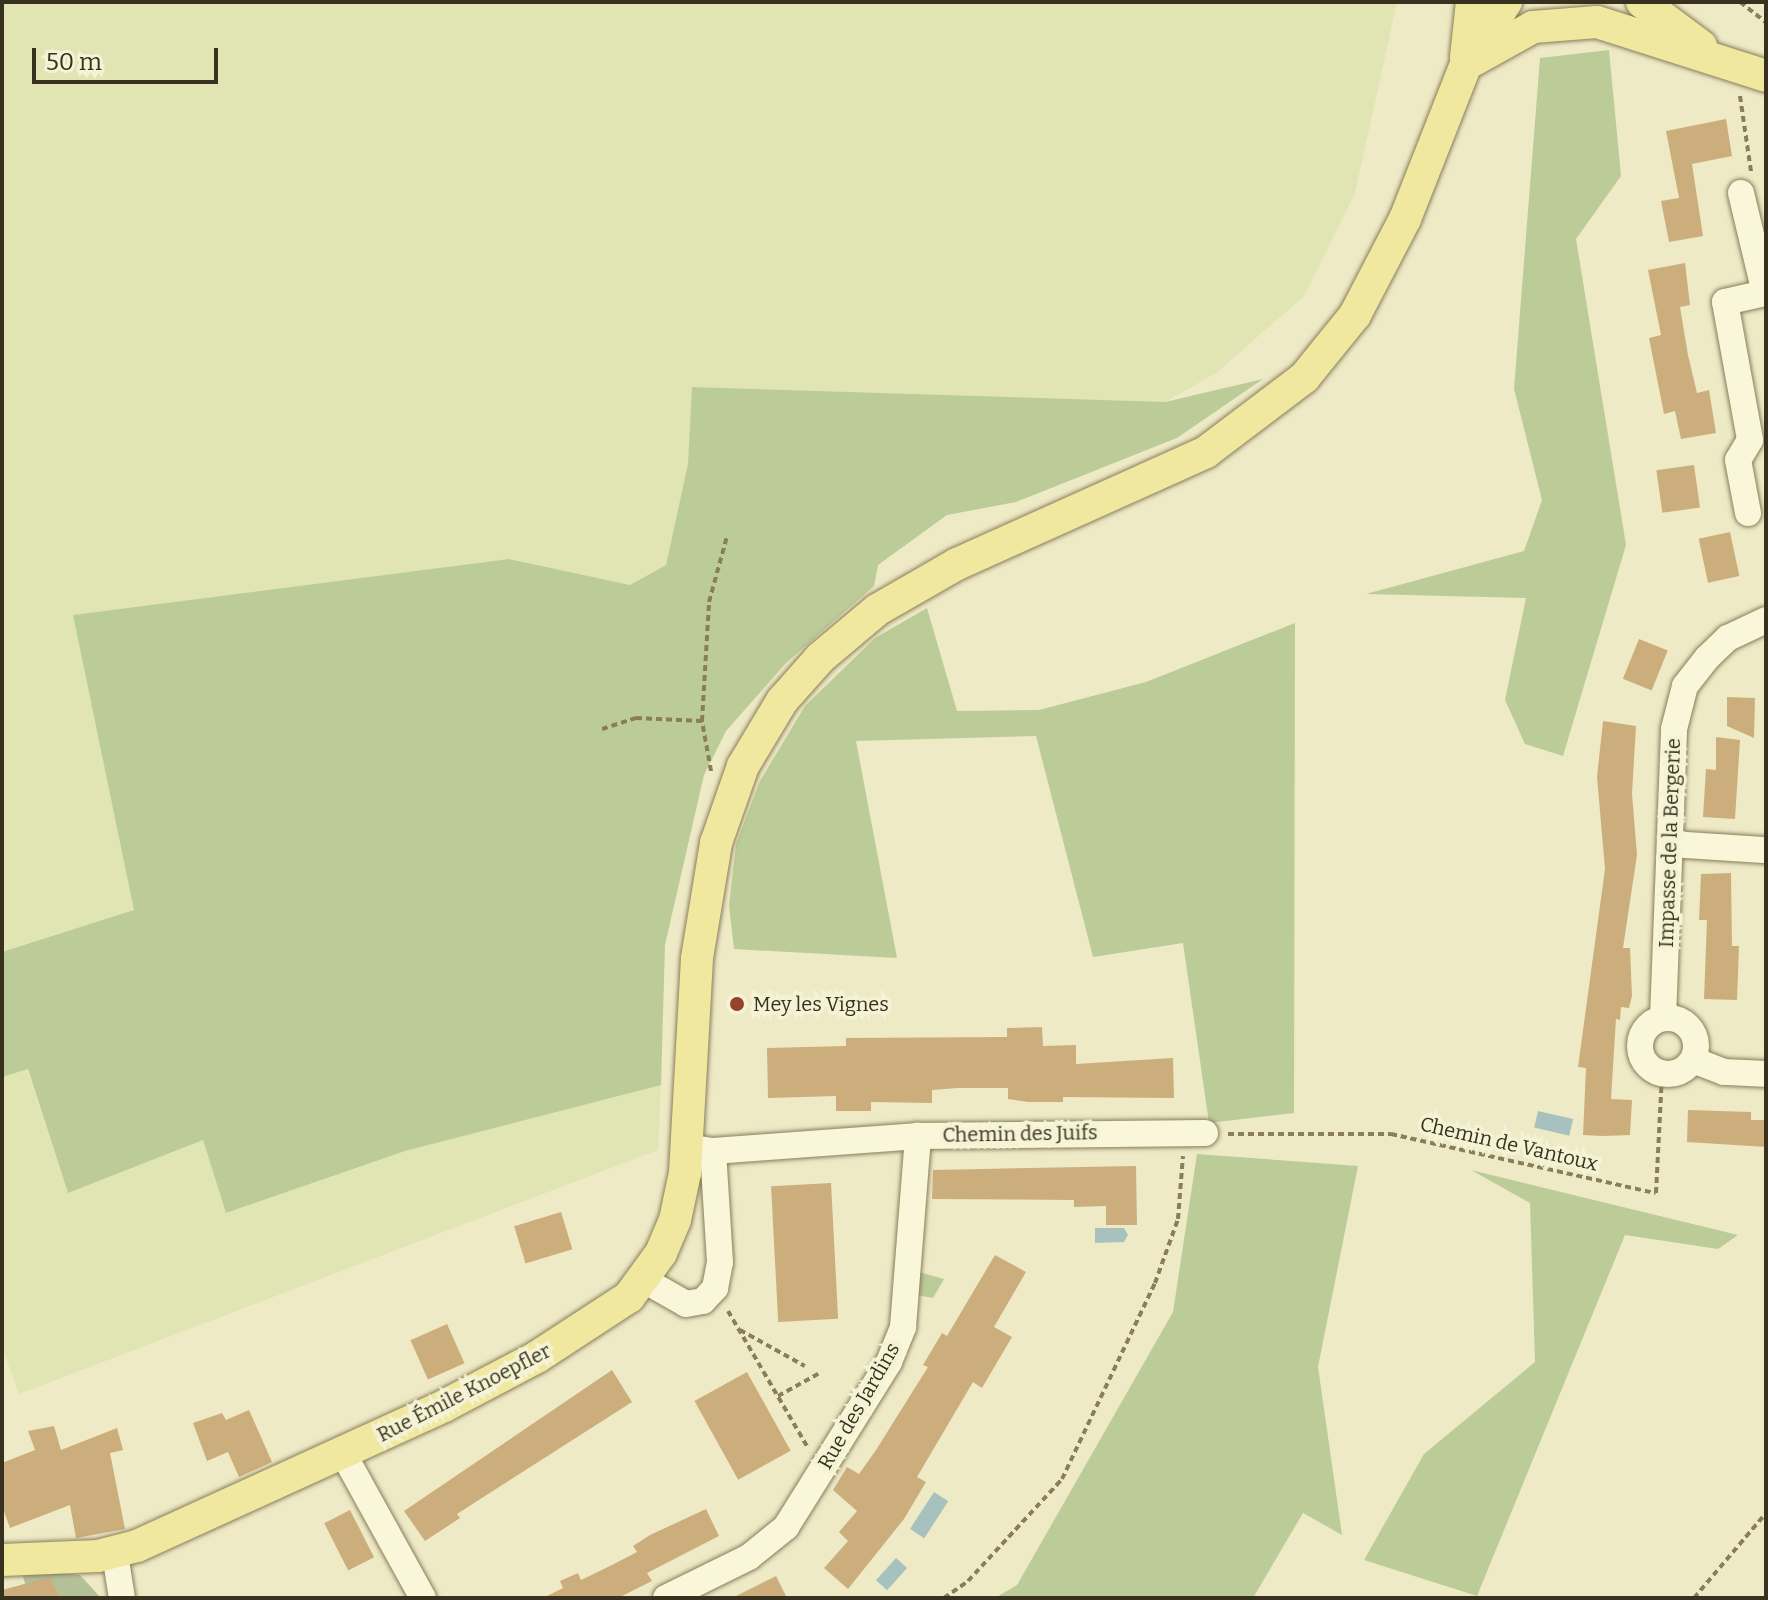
<!DOCTYPE html>
<html>
<head>
<meta charset="utf-8">
<style>
  body { margin:0 }
  #map { position:relative; width:1768px; height:1600px; overflow:hidden; background:#eeeac6; font-family:Bitter,serif }
  div>[style] { position:absolute }
  .farmland>* { inset:0; background:#e1e4b3 }
  .green>* { inset:0; background:#bc9 }
  .cemetery>* { inset:0; background:#b4c198 }
  .water>* { inset:0; background:#a7c1bf; transform-origin:0 0 }
  .building>* { inset:0; background:#ccae7c; transform-origin:0 0 }
  .path>* { height:4px; margin-top:-2px; transform-origin:0; background:repeating-linear-gradient(90deg,#897d5b 0 6px,transparent 0 10px) }
  .roads { filter:drop-shadow(0 0 2px #897d5b) drop-shadow(0 0 2px #897d5b) }
  .minor>* { height:26px; margin:-13px; padding:0 13px; transform-origin:13px; border-radius:13px; background:#f9f6d9 }
  .minor>.ring { margin:-13px; padding:0; box-sizing:content-box; background:none; border:26px solid #f9f6d9; border-radius:50% }
  .major>* { height:32px; margin:-16px; padding:0 16px; transform-origin:16px; border-radius:16px; background:#f0e89e }
  .dots>* { width:22px; height:22px; translate:-50% -50%; box-sizing:border-box; border:4px solid #f5f3d5; border-radius:50% }
  span { translate:-50% -50%; white-space:nowrap; text-align:center; line-height:1.15; -webkit-text-stroke:7px #f5f3d5; paint-order:stroke }
  .street-label { font-size:20px; color:#39311f }
  .poi-label { font-size:20px; color:#39311f }
  .left { translate:0 -50%; text-align:left }
  .frame { position:absolute; inset:0; border:4px solid #39311f; pointer-events:none }
  .scale { position:absolute; left:32px; top:48px; width:186px; height:36px; box-sizing:border-box; border:4px solid #39311f; border-top:0; padding-left:10px; font-size:24px; line-height:28px; white-space:nowrap; color:#39311f; -webkit-text-stroke:6px #f5f3d5; paint-order:stroke }
</style>
</head>
<body>
<div id="map">
  <div class="farmland">
    <i style="clip-path:polygon(2px 2px,1397px 2px,1355px 193px,1304px 296px,1216px 373px,1165px 402px,693px 387px,688px 464px,666px 565px,630px 585px,509px 559px,73px 615px,135px 911px,2px 952px)"></i>
    <i style="clip-path:polygon(27px 1069px,68px 1193px,203px 1140px,226px 1213px,405px 1151px,661px 1085px,658px 1150px,19px 1394px,2px 1347px,2px 1077px)"></i>
  </div>
  <div class="green">
    <i style="clip-path:polygon(1609px 50px,1621px 176px,1576px 239px,1626px 545px,1563px 756px,1525px 744px,1505px 700px,1526px 598px,1366px 594px,1524px 551px,1542px 500px,1514px 389px,1540px 58px)"></i>
    <i style="clip-path:polygon(1263px 379px,1177px 438px,1016px 502px,947px 515px,878px 565px,874px 586px,786px 663px,726px 731px,704px 775px,665px 945px,661px 1085px,405px 1151px,226px 1213px,203px 1140px,68px 1193px,28px 1069px,2px 1077px,2px 952px,134px 910px,73px 615px,509px 559px,630px 585px,666px 565px,688px 464px,692px 387px,1165px 402px)"></i>
    <i style="clip-path:polygon(927px 608px,957px 711px,1039px 710px,1146px 682px,1295px 623px,1294px 1113px,1209px 1123px,1183px 943px,1093px 957px,1036px 736px,856px 741px,897px 958px,734px 949px,729px 906px,736px 844px,760px 781px,805px 706px,875px 638px)"></i>
    <i style="clip-path:polygon(1197px 1154px,1358px 1166px,1318px 1367px,1342px 1535px,1303px 1513px,1253px 1598px,995px 1598px,1017px 1585px,1173px 1312px)"></i>
    <i style="clip-path:polygon(1471px 1170px,1738px 1235px,1718px 1249px,1625px 1235px,1477px 1596px,1364px 1560px,1424px 1454px,1535px 1362px,1530px 1203px)"></i>
    <i style="clip-path:polygon(919px 1272px,944px 1279px,933px 1298px,917px 1295px)"></i>
  </div>
  <div class="cemetery">
    <i style="clip-path:polygon(41px 1571px,80px 1575px,101px 1598px,29px 1598px,22px 1573px)"></i>
  </div>
  <div class="water">
    <i style="left:1538px;top:1111px;width:36px;height:17px;rotate:13deg"></i>
    <i style="clip-path:polygon(1095px 1228px,1124px 1228px,1128px 1235px,1124px 1242px,1095px 1243px)"></i>
    <i style="left:934px;top:1492px;width:17px;height:44px;rotate:33deg"></i>
    <i style="left:896px;top:1558px;width:15px;height:30px;rotate:42deg"></i>
  </div>
  <div class="building">
    <i style="clip-path:polygon(1726px 119px,1732px 156px,1692px 164px,1703px 236px,1669px 242px,1661px 201px,1679px 198px,1666px 131px)"></i>
    <i style="clip-path:polygon(1685px 263px,1690px 305px,1680px 307px,1688px 355px,1697px 393px,1709px 390px,1716px 433px,1681px 439px,1675px 411px,1664px 414px,1649px 338px,1661px 335px,1648px 270px)"></i>
    <i style="left:1694px;top:465px;width:43px;height:38px;rotate:82deg"></i>
    <i style="left:1730px;top:532px;width:45px;height:32px;rotate:78deg"></i>
    <i style="left:1639px;top:639px;width:31px;height:43px;rotate:22deg"></i>
    <i style="clip-path:polygon(1727px 697px,1755px 698px,1754px 738px,1727px 726px)"></i>
    <i style="clip-path:polygon(1603px 721px,1636px 726px,1632px 794px,1637px 855px,1623px 948px,1630px 948px,1632px 996px,1629px 1008px,1621px 1007px,1620px 1020px,1616px 1019px,1611px 1099px,1632px 1100px,1630px 1135px,1603px 1136px,1583px 1135px,1586px 1068px,1578px 1067px,1605px 869px,1597px 777px)"></i>
    <i style="clip-path:polygon(1716px 737px,1740px 740px,1735px 819px,1703px 817px,1706px 769px,1716px 770px)"></i>
    <i style="clip-path:polygon(1731px 873px,1732px 946px,1739px 946px,1737px 1000px,1704px 999px,1707px 920px,1699px 920px,1701px 874px)"></i>
    <i style="clip-path:polygon(1042px 1027px,1043px 1046px,1076px 1045px,1076px 1064px,1173px 1058px,1174px 1098px,1063px 1097px,1063px 1102px,1028px 1102px,1008px 1099px,1008px 1088px,958px 1088px,932px 1090px,932px 1103px,871px 1102px,871px 1111px,836px 1111px,836px 1096px,768px 1098px,767px 1048px,846px 1046px,846px 1038px,1007px 1037px,1007px 1028px)"></i>
    <i style="clip-path:polygon(1688px 1110px,1751px 1112px,1751px 1120px,1766px 1120px,1766px 1147px,1687px 1142px)"></i>
    <i style="clip-path:polygon(1136px 1166px,1137px 1225px,1106px 1225px,1106px 1206px,1074px 1207px,1074px 1200px,932px 1199px,933px 1170px)"></i>
    <i style="left:831px;top:1183px;width:136px;height:60px;rotate:87deg"></i>
    <i style="left:561px;top:1212px;width:39px;height:49px;rotate:73deg"></i>
    <i style="clip-path:polygon(995px 1255px,1026px 1272px,994px 1327px,1012px 1337px,982px 1388px,973px 1382px,917px 1477px,926px 1482px,904px 1519px,848px 1589px,824px 1568px,848px 1541px,839px 1532px,857px 1511px,833px 1490px,847px 1467px,859px 1474px,876px 1450px,928px 1367px,923px 1365px,942px 1333px,947px 1336px)"></i>
    <i style="left:447px;top:1324px;width:43px;height:40px;rotate:66deg"></i>
    <i style="clip-path:polygon(612px 1370px,632px 1402px,457px 1514px,460px 1518px,425px 1541px,404px 1511px)"></i>
    <i style="left:747px;top:1372px;width:90px;height:60px;rotate:61deg"></i>
    <i style="clip-path:polygon(249px 1410px,272px 1462px,239px 1477px,228px 1452px,207px 1461px,193px 1423px,222px 1413px,226px 1420px)"></i>
    <i style="clip-path:polygon(54px 1426px,61px 1450px,117px 1428px,123px 1450px,110px 1453px,125px 1529px,76px 1538px,70px 1505px,10px 1528px,2px 1506px,2px 1463px,35px 1450px,28px 1431px)"></i>
    <i style="clip-path:polygon(706px 1509px,719px 1536px,647px 1573px,652px 1581px,618px 1598px,543px 1598px,563px 1588px,560px 1581px,578px 1573px,581px 1580px,612px 1565px,637px 1552px,633px 1546px,650px 1535px)"></i>
    <i style="left:350px;top:1510px;width:53px;height:29px;rotate:63deg"></i>
    <i style="clip-path:polygon(776px 1576px,787px 1598px,732px 1598px)"></i>
    <i style="clip-path:polygon(50px 1577px,60px 1598px,2px 1598px,2px 1590px)"></i>
  </div>
  <div class="path">
    <i style="left:1740px;top:2px;width:33px;rotate:38deg"></i>
    <i style="left:1740px;top:96px;width:76px;rotate:81.7deg"></i>
    <i style="left:602px;top:729px;width:36px;rotate:-18deg"></i>
    <i style="left:636px;top:718px;width:66px;rotate:2.6deg"></i>
    <i style="left:711px;top:771px;width:51px;rotate:-100.2deg"></i>
    <i style="left:702px;top:721px;width:119px;rotate:-86.6deg"></i>
    <i style="left:709px;top:602px;width:68px;rotate:-74.7deg"></i>
    <i style="left:1228px;top:1134px;width:163px"></i>
    <i style="left:1391px;top:1134px;width:271px;rotate:12.6deg"></i>
    <i style="left:1656px;top:1193px;width:119px;rotate:-87.1deg"></i>
    <i style="left:728px;top:1311px;width:159px;rotate:59.7deg"></i>
    <i style="left:740px;top:1330px;width:74px;rotate:29deg"></i>
    <i style="left:778px;top:1396px;width:46px;rotate:-28.8deg"></i>
    <i style="left:944px;top:1598px;width:29px;rotate:-35deg"></i>
    <i style="left:968px;top:1581px;width:139px;rotate:-47.3deg"></i>
    <i style="left:1062px;top:1479px;width:217px;rotate:-64.6deg"></i>
    <i style="left:1155px;top:1283px;width:68px;rotate:-70.2deg"></i>
    <i style="left:1178px;top:1219px;width:63px;rotate:-85.5deg"></i>
    <i style="left:1694px;top:1598px;width:111px;rotate:-49.7deg"></i>
  </div>
  <div class="roads">
    <div class="minor">
      <i style="left:1741px;top:193px;width:103px;rotate:76.5deg"></i>
      <i style="left:1765px;top:293px;width:41px;rotate:167.3deg"></i>
      <i style="left:1725px;top:302px;width:140px;rotate:79.7deg"></i>
      <i style="left:1750px;top:440px;width:23px;rotate:121deg"></i>
      <i style="left:1738px;top:460px;width:54px;rotate:79.3deg"></i>
      <i style="left:1672px;top:844px;width:94px;rotate:3.7deg"></i>
      <i class="ring" style="left:1640px;top:1018px;width:30px;height:30px"></i>
      <i style="left:1663px;top:1018px;width:289px;rotate:-87.8deg"></i>
      <i style="left:1674px;top:729px;width:44px;rotate:-75.7deg"></i>
      <i style="left:1685px;top:686px;width:36px;rotate:-52deg"></i>
      <i style="left:1707px;top:658px;width:29px;rotate:-44deg"></i>
      <i style="left:1728px;top:638px;width:42px;rotate:-25.3deg"></i>
      <i style="left:1693px;top:1060px;width:33px;rotate:21deg"></i>
      <i style="left:1724px;top:1072px;width:42px;rotate:2.7deg"></i>
      <i style="left:687px;top:1147px;width:26px;rotate:9deg"></i>
      <i style="left:713px;top:1151px;width:206px;rotate:-4.2deg"></i>
      <i style="left:918px;top:1136px;width:287px;rotate:-0.6deg"></i>
      <i style="left:644px;top:1280px;width:48px;rotate:29.7deg"></i>
      <i style="left:686px;top:1304px;width:17px;rotate:-10deg"></i>
      <i style="left:703px;top:1301px;width:18px;rotate:-47deg"></i>
      <i style="left:715px;top:1288px;width:26px;rotate:-79deg"></i>
      <i style="left:720px;top:1262px;width:111px;rotate:-93.6deg"></i>
      <i style="left:344px;top:1455px;width:163px;rotate:61.1deg"></i>
      <i style="left:115px;top:1554px;width:45px;rotate:81deg"></i>
      <i style="left:666px;top:1598px;width:93px;rotate:-26.3deg"></i>
      <i style="left:749px;top:1557px;width:48px;rotate:-39deg"></i>
      <i style="left:786px;top:1527px;width:195px;rotate:-58deg"></i>
      <i style="left:889px;top:1362px;width:38px;rotate:-68deg"></i>
      <i style="left:903px;top:1327px;width:192px;rotate:-85.5deg"></i>
    </div>
    <div class="major">
      <i style="left:1642px;top:2px;width:74px;rotate:36.7deg"></i>
      <i style="left:1466px;top:57px;width:55px;rotate:-83.8deg"></i>
      <i style="left:1472px;top:61px;width:70px;rotate:-29.1deg"></i>
      <i style="left:1533px;top:27px;width:64px;rotate:-4.5deg"></i>
      <i style="left:1597px;top:22px;width:177px;rotate:17.7deg"></i>
      <i style="left:2px;top:1560px;width:96px;rotate:-2.4deg"></i>
      <i style="left:98px;top:1556px;width:40px;rotate:-14.4deg"></i>
      <i style="left:137px;top:1546px;width:337px;rotate:-24.5deg"></i>
      <i style="left:444px;top:1406px;width:105px;rotate:-27.8deg"></i>
      <i style="left:537px;top:1357px;width:110px;rotate:-33.1deg"></i>
      <i style="left:629px;top:1297px;width:54px;rotate:-54deg"></i>
      <i style="left:661px;top:1253px;width:36px;rotate:-67deg"></i>
      <i style="left:675px;top:1220px;width:48px;rotate:-78deg"></i>
      <i style="left:685px;top:1173px;width:215px;rotate:-86.8deg"></i>
      <i style="left:697px;top:958px;width:117px;rotate:-80.6deg"></i>
      <i style="left:716px;top:843px;width:82px;rotate:-70.7deg"></i>
      <i style="left:743px;top:766px;width:76px;rotate:-59deg"></i>
      <i style="left:782px;top:701px;width:57px;rotate:-48.5deg"></i>
      <i style="left:820px;top:658px;width:75px;rotate:-40.1deg"></i>
      <i style="left:877px;top:610px;width:92px;rotate:-29.9deg"></i>
      <i style="left:957px;top:564px;width:273px;rotate:-24.2deg"></i>
      <i style="left:1206px;top:452px;width:123px;rotate:-37.1deg"></i>
      <i style="left:1304px;top:378px;width:81px;rotate:-51deg"></i>
      <i style="left:1355px;top:315px;width:108px;rotate:-62.5deg"></i>
      <i style="left:1405px;top:219px;width:167px;rotate:-68.5deg"></i>
      <i style="left:1466px;top:64px;width:74px;rotate:-57.2deg"></i>
    </div>
  </div>
  <div class="dots">
    <i style="left:737px;top:1004px;background:#97422c"></i>
  </div>
  <div class="street-label">
    <span style="left:1670px;top:843px;rotate:-88deg">Impasse de la Bergerie</span>
    <span style="left:1020px;top:1134px;rotate:-1deg">Chemin des Juifs</span>
    <span style="left:1509px;top:1144px;rotate:13deg">Chemin de Vantoux</span>
    <span style="left:464px;top:1393px;rotate:-27deg">Rue Émile Knoepfler</span>
    <span style="left:859px;top:1406px;rotate:-60deg">Rue des Jardins</span>
  </div>
  <div class="poi-label">
    <span class="left" style="left:753px;top:1004px">Mey les Vignes</span>
  </div>
  <div class="frame"></div>
  <div class="scale">50 m</div>
</div>
</body>
</html>
